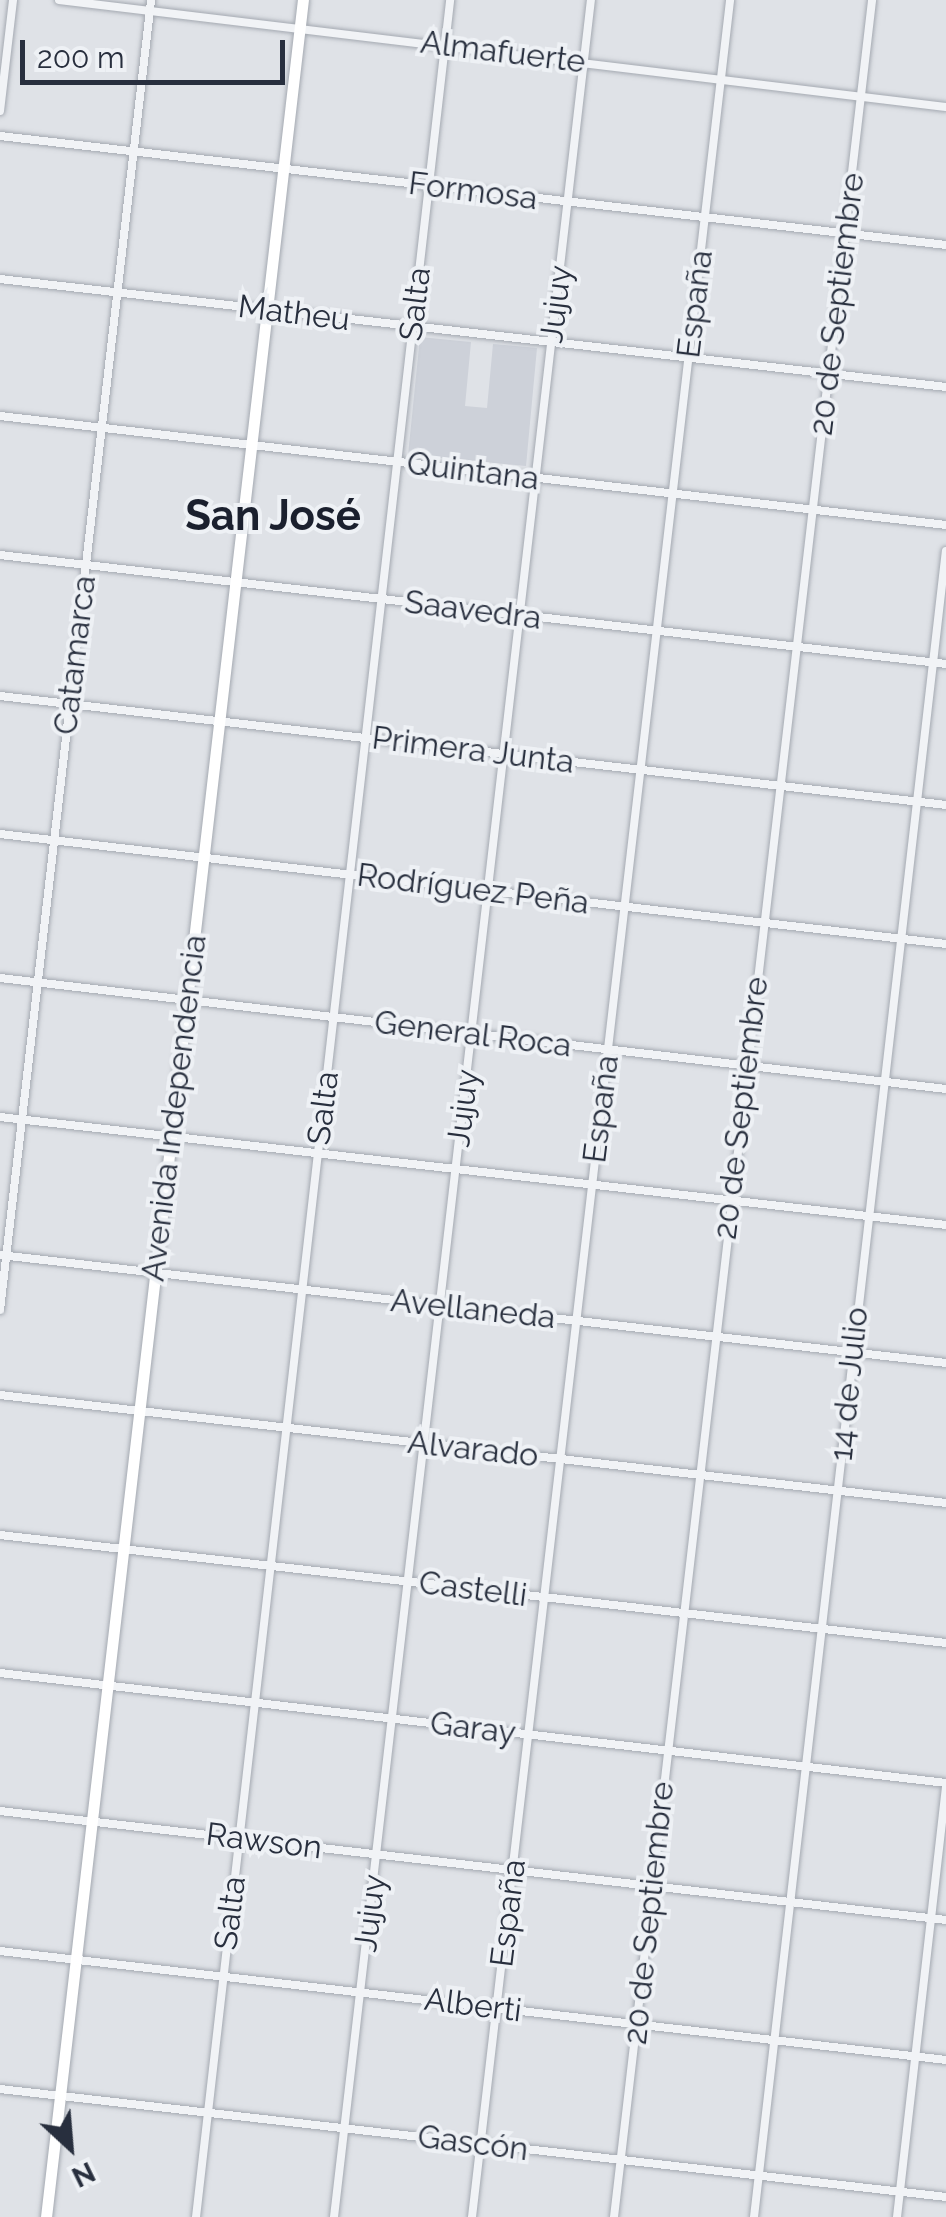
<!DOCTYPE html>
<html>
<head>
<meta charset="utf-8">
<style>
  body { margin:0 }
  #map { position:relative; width:946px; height:2217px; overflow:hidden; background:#dfe2e7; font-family:Raleway,sans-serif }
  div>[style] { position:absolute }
  .built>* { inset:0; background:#cdd1d9 }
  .roads { filter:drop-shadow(0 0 2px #a4a9b1) drop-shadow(0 0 2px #a4a9b1) }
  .street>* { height:8px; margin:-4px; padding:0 4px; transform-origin:4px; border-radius:4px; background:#f1f3f6 }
  .primary>* { height:11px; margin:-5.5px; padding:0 5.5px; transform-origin:5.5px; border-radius:5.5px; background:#fff }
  span { translate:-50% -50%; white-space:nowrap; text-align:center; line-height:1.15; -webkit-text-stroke:8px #eef1f5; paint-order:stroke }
  .street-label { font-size:32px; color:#282f3e }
  .district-label { font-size:42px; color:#1b202e; font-weight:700 }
  .north { position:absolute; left:20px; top:2097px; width:100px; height:100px; -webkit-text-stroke:8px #eef1f5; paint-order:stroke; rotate:154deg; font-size:28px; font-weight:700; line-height:40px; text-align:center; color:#282f3e }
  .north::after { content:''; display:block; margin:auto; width:35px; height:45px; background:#282f3e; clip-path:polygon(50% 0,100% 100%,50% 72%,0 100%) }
  .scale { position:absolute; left:20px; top:40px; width:265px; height:45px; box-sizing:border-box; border:5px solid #282f3e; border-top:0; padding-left:12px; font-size:30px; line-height:35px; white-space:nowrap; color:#282f3e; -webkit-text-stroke:8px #eef1f5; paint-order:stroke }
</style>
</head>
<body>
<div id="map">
  <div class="built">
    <i style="clip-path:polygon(420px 337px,471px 342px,465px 406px,487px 408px,493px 344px,537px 348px,526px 466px,408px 455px)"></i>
  </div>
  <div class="roads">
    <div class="street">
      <i style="left:59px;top:0;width:893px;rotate:6.88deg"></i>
      <i style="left:0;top:111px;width:112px;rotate:-83.3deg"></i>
      <i style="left:0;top:136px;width:952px;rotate:6.57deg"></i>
      <i style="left:0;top:279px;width:952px;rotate:6.51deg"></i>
      <i style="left:0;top:416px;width:952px;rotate:6.57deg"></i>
      <i style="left:0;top:555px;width:952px;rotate:6.57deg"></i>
      <i style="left:0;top:696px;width:952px;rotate:6.57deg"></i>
      <i style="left:0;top:834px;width:952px;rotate:6.63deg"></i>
      <i style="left:0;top:978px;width:952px;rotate:6.69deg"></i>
      <i style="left:0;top:1117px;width:952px;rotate:6.51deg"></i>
      <i style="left:0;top:1255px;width:952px;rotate:6.51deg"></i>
      <i style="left:0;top:1310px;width:1319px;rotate:-83.42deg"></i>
      <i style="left:0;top:1395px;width:952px;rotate:6.51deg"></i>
      <i style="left:0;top:1535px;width:952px;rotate:6.51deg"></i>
      <i style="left:0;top:1673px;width:952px;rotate:6.63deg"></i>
      <i style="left:0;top:1811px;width:952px;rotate:6.57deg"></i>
      <i style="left:0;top:1951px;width:952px;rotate:6.57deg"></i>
      <i style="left:0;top:2089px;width:952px;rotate:6.51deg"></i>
      <i style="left:196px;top:2217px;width:2232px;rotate:-83.46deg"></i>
      <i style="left:334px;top:2217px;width:2232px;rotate:-83.39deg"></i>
      <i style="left:472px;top:2217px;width:2232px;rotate:-83.36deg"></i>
      <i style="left:614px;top:2217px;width:2232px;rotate:-83.36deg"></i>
      <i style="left:754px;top:2217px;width:1677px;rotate:-83.43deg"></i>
      <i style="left:897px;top:2217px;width:435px;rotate:-83.5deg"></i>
    </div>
    <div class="primary">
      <i style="left:46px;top:2217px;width:2232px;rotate:-83.39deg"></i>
    </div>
  </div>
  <div class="street-label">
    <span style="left:503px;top:52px;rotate:7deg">Almafuerte</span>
    <span style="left:473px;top:191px;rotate:7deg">Formosa</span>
    <span style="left:415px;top:304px;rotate:-83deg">Salta</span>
    <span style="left:556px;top:304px;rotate:-83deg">Jujuy</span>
    <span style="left:695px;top:304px;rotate:-83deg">España</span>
    <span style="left:837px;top:304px;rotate:-83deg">20 de Septiembre</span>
    <span style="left:294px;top:313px;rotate:7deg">Matheu</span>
    <span style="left:473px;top:471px;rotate:7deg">Quintana</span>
    <span style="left:473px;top:610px;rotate:7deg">Saavedra</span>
    <span style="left:75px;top:655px;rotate:-83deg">Catamarca</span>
    <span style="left:473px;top:750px;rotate:7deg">Primera Junta</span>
    <span style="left:473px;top:889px;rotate:7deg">Rodríguez Peña</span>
    <span style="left:473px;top:1034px;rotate:7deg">General Roca</span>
    <span style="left:174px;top:1108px;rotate:-83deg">Avenida Independencia</span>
    <span style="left:323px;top:1108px;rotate:-83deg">Salta</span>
    <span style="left:463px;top:1108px;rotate:-83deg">Jujuy</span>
    <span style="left:741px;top:1108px;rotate:-83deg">20 de Septiembre</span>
    <span style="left:601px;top:1109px;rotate:-83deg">España</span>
    <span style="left:473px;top:1309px;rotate:6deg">Avellaneda</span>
    <span style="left:849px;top:1384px;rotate:-84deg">14 de Julio</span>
    <span style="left:473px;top:1449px;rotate:6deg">Alvarado</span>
    <span style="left:473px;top:1589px;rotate:7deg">Castelli</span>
    <span style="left:473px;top:1728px;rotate:7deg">Garay</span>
    <span style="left:264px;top:1841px;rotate:7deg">Rawson</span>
    <span style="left:230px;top:1913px;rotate:-83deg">Salta</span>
    <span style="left:370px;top:1913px;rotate:-83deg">Jujuy</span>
    <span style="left:508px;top:1913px;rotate:-83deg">España</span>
    <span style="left:649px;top:1913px;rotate:-84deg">20 de Septiembre</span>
    <span style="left:473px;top:2005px;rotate:7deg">Alberti</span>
    <span style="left:473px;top:2143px;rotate:7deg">Gascón</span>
  </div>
  <div class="district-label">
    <span style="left:273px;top:516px">San José</span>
  </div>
  <div class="north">N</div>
  <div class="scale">200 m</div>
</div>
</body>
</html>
